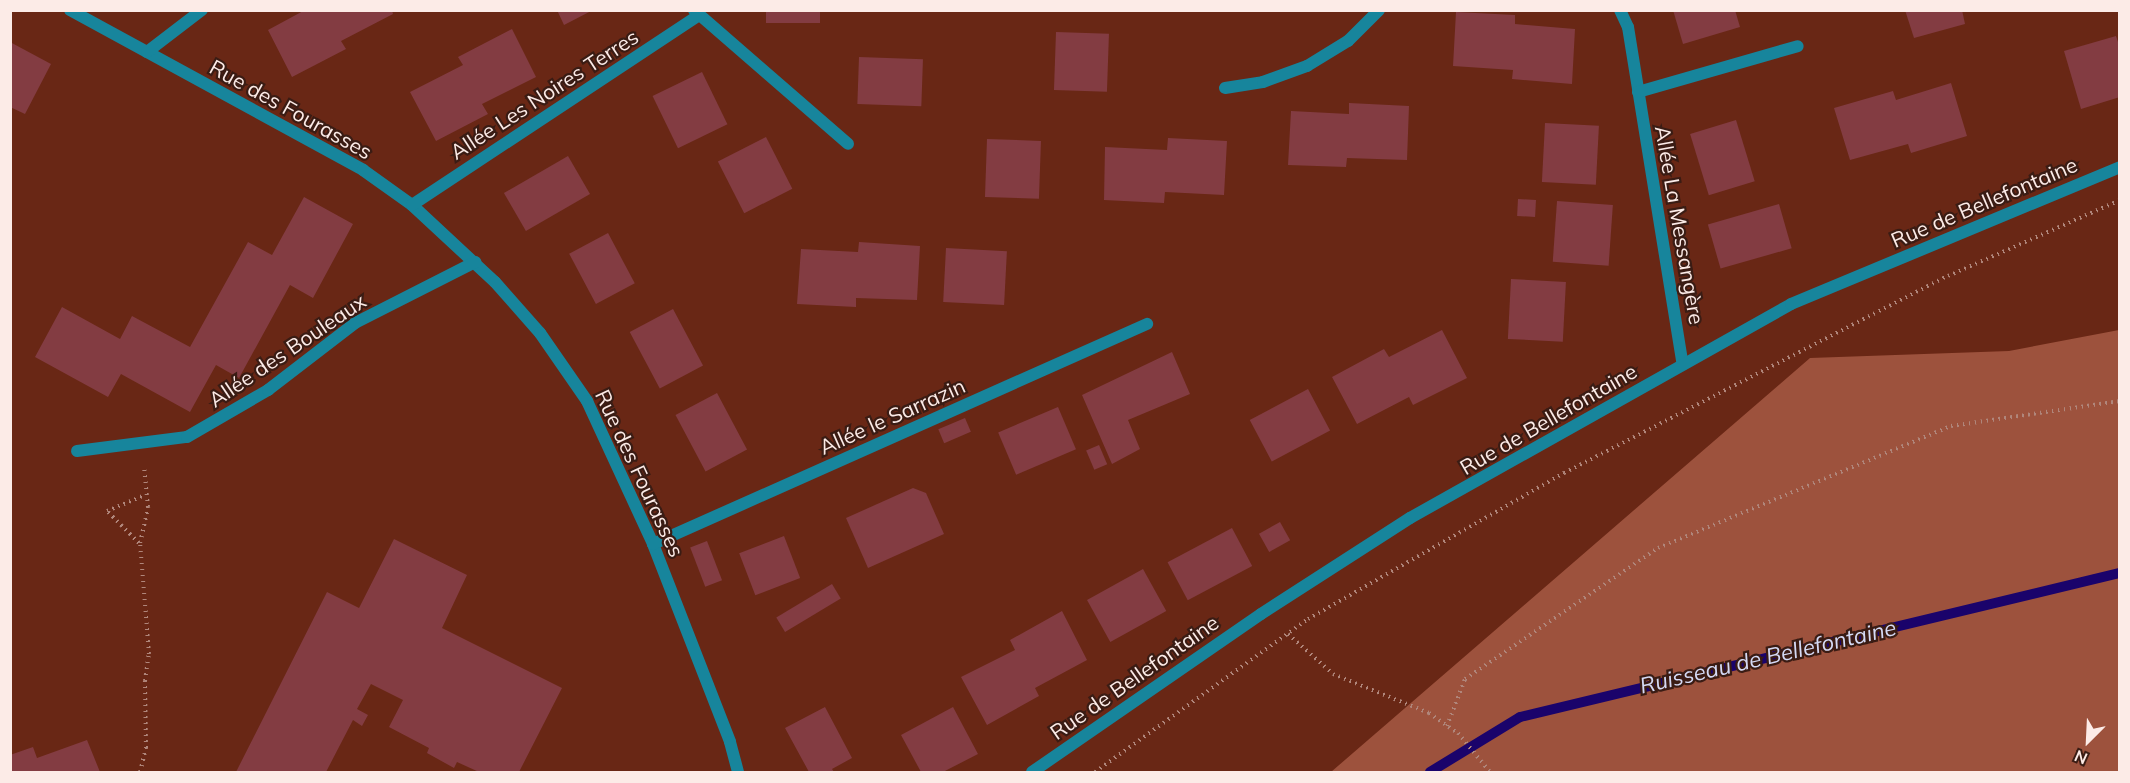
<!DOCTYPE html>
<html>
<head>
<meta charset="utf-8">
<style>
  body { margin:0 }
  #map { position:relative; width:2130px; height:783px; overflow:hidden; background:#692715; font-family:Mulish,sans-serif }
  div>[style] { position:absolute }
  .green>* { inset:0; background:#9d523d }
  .stream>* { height:10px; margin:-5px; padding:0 5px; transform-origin:5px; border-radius:5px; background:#1a036b }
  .building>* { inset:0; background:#833c42; transform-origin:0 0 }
  .path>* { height:4px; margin-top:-2px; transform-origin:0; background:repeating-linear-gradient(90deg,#b0867b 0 1.5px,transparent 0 6px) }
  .minor>* { height:12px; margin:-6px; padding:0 6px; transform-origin:6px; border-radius:6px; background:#17859c }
  .tertiary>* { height:12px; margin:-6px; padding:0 6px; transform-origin:6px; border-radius:6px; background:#17859c }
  span { translate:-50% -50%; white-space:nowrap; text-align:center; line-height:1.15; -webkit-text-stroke:4.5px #3a1c14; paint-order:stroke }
  .street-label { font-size:21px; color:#fcebe7 }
  .water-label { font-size:22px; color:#d5daf5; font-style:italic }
  .frame { position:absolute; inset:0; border:12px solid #fcebe7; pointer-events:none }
  .north { position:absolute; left:2058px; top:711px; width:60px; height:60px; -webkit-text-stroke:4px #3a1c14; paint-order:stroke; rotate:204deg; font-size:16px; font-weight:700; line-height:24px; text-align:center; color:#fcebe7 }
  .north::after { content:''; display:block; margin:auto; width:21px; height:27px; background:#fcebe7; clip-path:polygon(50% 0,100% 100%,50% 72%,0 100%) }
</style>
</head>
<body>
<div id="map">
  <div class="green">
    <i style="clip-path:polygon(2119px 330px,2119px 772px,1331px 772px,1810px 358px,2009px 351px)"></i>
  </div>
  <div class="stream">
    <i style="left:1430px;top:772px;width:105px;rotate:-31.4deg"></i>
    <i style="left:1520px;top:717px;width:617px;rotate:-13.5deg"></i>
  </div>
  <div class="building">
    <i style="clip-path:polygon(305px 10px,392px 10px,393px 14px,341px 41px,346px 49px,292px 77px,268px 30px)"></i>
    <i style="clip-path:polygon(557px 10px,593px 10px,564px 25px)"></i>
    <i style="left:766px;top:10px;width:54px;height:13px"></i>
    <i style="clip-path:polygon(1673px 10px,1735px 10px,1740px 27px,1683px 44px)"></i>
    <i style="clip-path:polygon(1905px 10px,1962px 10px,1965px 24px,1914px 38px)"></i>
    <i style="clip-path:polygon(1456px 12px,1515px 15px,1515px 24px,1575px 29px,1572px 84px,1512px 79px,1513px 70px,1453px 66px)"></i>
    <i style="clip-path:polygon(512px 29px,536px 77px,482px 104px,488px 114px,436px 141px,410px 92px,463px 65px,458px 57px)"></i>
    <i style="left:1056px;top:32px;width:53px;height:58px;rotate:2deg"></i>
    <i style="clip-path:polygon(2116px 36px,2120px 48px,2120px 97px,2081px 109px,2064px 51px)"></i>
    <i style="clip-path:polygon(10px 42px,51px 64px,25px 114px,10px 107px)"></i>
    <i style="left:859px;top:57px;width:64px;height:47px;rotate:2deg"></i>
    <i style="left:702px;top:72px;width:58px;height:55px;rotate:64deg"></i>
    <i style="clip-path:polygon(1951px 83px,1967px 136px,1911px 153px,1908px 144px,1850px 160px,1834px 108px,1893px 91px,1896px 100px)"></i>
    <i style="clip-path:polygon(1349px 103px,1409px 106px,1407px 160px,1347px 158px,1346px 167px,1288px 165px,1291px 111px,1349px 114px)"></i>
    <i style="left:1736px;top:120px;width:64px;height:48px;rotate:73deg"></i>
    <i style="left:1545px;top:123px;width:54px;height:59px;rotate:3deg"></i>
    <i style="left:766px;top:137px;width:58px;height:54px;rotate:63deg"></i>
    <i style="clip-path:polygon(1168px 138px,1227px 141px,1224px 195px,1165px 192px,1164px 203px,1104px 200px,1105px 147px,1167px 150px)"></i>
    <i style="left:987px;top:139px;width:54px;height:58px;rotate:2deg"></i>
    <i style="left:568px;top:156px;width:44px;height:74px;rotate:60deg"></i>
    <i style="clip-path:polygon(304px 197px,353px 224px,313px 298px,290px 285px,239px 378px,216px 365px,190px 412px,121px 374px,108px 397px,35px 357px,62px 307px,120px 339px,132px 316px,190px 347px,248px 242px,272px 255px)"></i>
    <i style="left:1518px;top:199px;width:18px;height:17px;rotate:3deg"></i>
    <i style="left:1557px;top:201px;width:56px;height:61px;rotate:4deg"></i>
    <i style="left:1779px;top:204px;width:46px;height:74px;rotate:74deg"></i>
    <i style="left:608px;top:233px;width:57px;height:44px;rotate:62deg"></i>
    <i style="clip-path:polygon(859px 242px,920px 246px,917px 300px,856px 298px,856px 307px,797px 304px,801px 249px,858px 252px)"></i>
    <i style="left:946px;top:248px;width:61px;height:54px;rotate:3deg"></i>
    <i style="left:1511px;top:279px;width:55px;height:60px;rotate:3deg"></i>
    <i style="left:673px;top:309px;width:64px;height:49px;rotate:62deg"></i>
    <i style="clip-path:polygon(1442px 330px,1467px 378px,1413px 405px,1409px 397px,1357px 424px,1332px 377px,1384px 349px,1389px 357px)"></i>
    <i style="clip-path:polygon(1172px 352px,1190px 394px,1128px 420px,1140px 449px,1112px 464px,1082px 395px)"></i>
    <i style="left:1308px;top:389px;width:47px;height:66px;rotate:62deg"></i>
    <i style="left:717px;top:393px;width:64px;height:47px;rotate:62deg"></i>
    <i style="left:1058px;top:407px;width:46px;height:65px;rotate:67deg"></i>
    <i style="left:965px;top:418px;width:15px;height:29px;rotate:67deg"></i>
    <i style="left:1099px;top:445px;width:21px;height:14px;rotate:67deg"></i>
    <i style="clip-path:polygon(913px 488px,926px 493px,944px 534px,868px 568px,846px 518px)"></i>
    <i style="left:1280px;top:522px;width:21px;height:24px;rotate:61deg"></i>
    <i style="left:1232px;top:528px;width:43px;height:73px;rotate:62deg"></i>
    <i style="left:784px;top:536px;width:45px;height:48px;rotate:69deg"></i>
    <i style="clip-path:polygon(394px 539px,467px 575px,442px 628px,562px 688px,519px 772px,479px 772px,457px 762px,454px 768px,427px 753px,429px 748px,389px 727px,403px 700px,371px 684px,357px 709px,368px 715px,362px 726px,353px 720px,326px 772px,236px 772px,327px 592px,359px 608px)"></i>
    <i style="left:707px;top:541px;width:42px;height:18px;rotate:69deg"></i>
    <i style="left:1143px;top:569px;width:48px;height:64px;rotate:61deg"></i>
    <i style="left:832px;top:584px;width:17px;height:65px;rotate:59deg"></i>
    <i style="clip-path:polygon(1062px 611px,1087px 660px,1035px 688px,1039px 696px,987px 725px,961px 677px,1015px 650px,1010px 640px)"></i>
    <i style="clip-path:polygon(825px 707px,852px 758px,832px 769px,834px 772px,809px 772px,785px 728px)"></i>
    <i style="clip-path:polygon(953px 707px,978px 754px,943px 772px,921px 772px,901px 735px)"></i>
    <i style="clip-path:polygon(87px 740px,100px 772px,10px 772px,10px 755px,33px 747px,37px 758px)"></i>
  </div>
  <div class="path">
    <i style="left:139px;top:543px;width:45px;rotate:-135deg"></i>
    <i style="left:107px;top:511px;width:41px;rotate:-22.8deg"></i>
    <i style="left:1288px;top:634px;width:60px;rotate:41.6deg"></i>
    <i style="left:1333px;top:674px;width:104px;rotate:22.1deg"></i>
    <i style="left:1429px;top:713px;width:35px;rotate:35deg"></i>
    <i style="left:1458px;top:733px;width:50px;rotate:50.6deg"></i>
    <i style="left:1447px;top:726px;width:50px;rotate:-69deg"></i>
    <i style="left:1465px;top:679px;width:233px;rotate:-34.2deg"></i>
    <i style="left:1658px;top:548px;width:317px;rotate:-22.6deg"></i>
    <i style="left:1951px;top:426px;width:171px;rotate:-8.4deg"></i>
    <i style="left:140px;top:772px;width:25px;rotate:-76deg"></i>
    <i style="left:146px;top:748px;width:67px;rotate:-90.9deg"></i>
    <i style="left:145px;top:681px;width:27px;rotate:-82deg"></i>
    <i style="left:149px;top:654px;width:111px;rotate:-94.6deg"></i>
    <i style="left:140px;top:543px;width:37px;rotate:-77deg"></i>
    <i style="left:148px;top:507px;width:40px;rotate:-95.7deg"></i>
    <i style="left:1095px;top:772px;width:262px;rotate:-35.7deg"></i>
    <i style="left:1308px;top:619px;width:295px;rotate:-29.7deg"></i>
    <i style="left:1564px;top:473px;width:432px;rotate:-27.2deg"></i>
    <i style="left:1948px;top:276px;width:188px;rotate:-23.8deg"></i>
  </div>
  <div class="minor">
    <i style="left:70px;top:10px;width:334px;rotate:28.6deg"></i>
    <i style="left:363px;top:170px;width:60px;rotate:35.5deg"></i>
    <i style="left:412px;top:205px;width:113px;rotate:42.9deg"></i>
    <i style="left:495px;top:282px;width:68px;rotate:48.6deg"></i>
    <i style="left:540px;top:333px;width:83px;rotate:55.3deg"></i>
    <i style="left:587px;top:401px;width:157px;rotate:65.2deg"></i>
    <i style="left:653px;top:544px;width:212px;rotate:68.7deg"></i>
    <i style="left:730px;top:742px;width:31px;rotate:75deg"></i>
    <i style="left:694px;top:10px;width:204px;rotate:41deg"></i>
    <i style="left:1620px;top:10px;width:19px;rotate:65deg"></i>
    <i style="left:1628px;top:27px;width:342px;rotate:80.8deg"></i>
    <i style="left:147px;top:52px;width:69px;rotate:-37.4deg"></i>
    <i style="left:1225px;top:88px;width:38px;rotate:-9deg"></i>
    <i style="left:1263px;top:82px;width:47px;rotate:-20deg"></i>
    <i style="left:1307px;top:66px;width:48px;rotate:-31.4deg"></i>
    <i style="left:1348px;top:41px;width:44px;rotate:-45deg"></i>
    <i style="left:1638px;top:92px;width:166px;rotate:-16deg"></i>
    <i style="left:412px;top:205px;width:344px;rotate:-33.5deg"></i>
    <i style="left:77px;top:451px;width:111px;rotate:-7.3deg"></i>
    <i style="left:187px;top:437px;width:94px;rotate:-30.1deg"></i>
    <i style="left:268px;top:390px;width:110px;rotate:-37.6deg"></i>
    <i style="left:355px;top:323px;width:135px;rotate:-26.9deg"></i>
    <i style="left:653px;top:544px;width:541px;rotate:-24.01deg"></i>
  </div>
  <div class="tertiary">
    <i style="left:1032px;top:772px;width:278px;rotate:-34.6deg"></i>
    <i style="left:1261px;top:614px;width:177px;rotate:-32.8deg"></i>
    <i style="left:1410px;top:518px;width:437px;rotate:-29.3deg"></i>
    <i style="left:1791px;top:304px;width:356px;rotate:-22.6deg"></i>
  </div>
  <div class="street-label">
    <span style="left:544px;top:94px;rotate:-33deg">Allée Les Noires Terres</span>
    <span style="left:291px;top:109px;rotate:29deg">Rue des Fourasses</span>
    <span style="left:1984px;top:202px;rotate:-23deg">Rue de Bellefontaine</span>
    <span style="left:1680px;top:225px;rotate:80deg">Allée La Messangère</span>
    <span style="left:287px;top:350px;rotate:-34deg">Allée des Bouleaux</span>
    <span style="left:892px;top:416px;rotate:-24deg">Allée le Sarrazin</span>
    <span style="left:1548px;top:419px;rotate:-30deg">Rue de Bellefontaine</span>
    <span style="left:640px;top:473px;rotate:65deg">Rue des Fourasses</span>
    <span style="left:1134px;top:677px;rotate:-35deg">Rue de Bellefontaine</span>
  </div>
  <div class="water-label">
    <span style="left:1768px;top:657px;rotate:-13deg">Ruisseau de Bellefontaine</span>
  </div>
  <div class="frame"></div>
  <div class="north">N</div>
</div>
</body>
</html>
